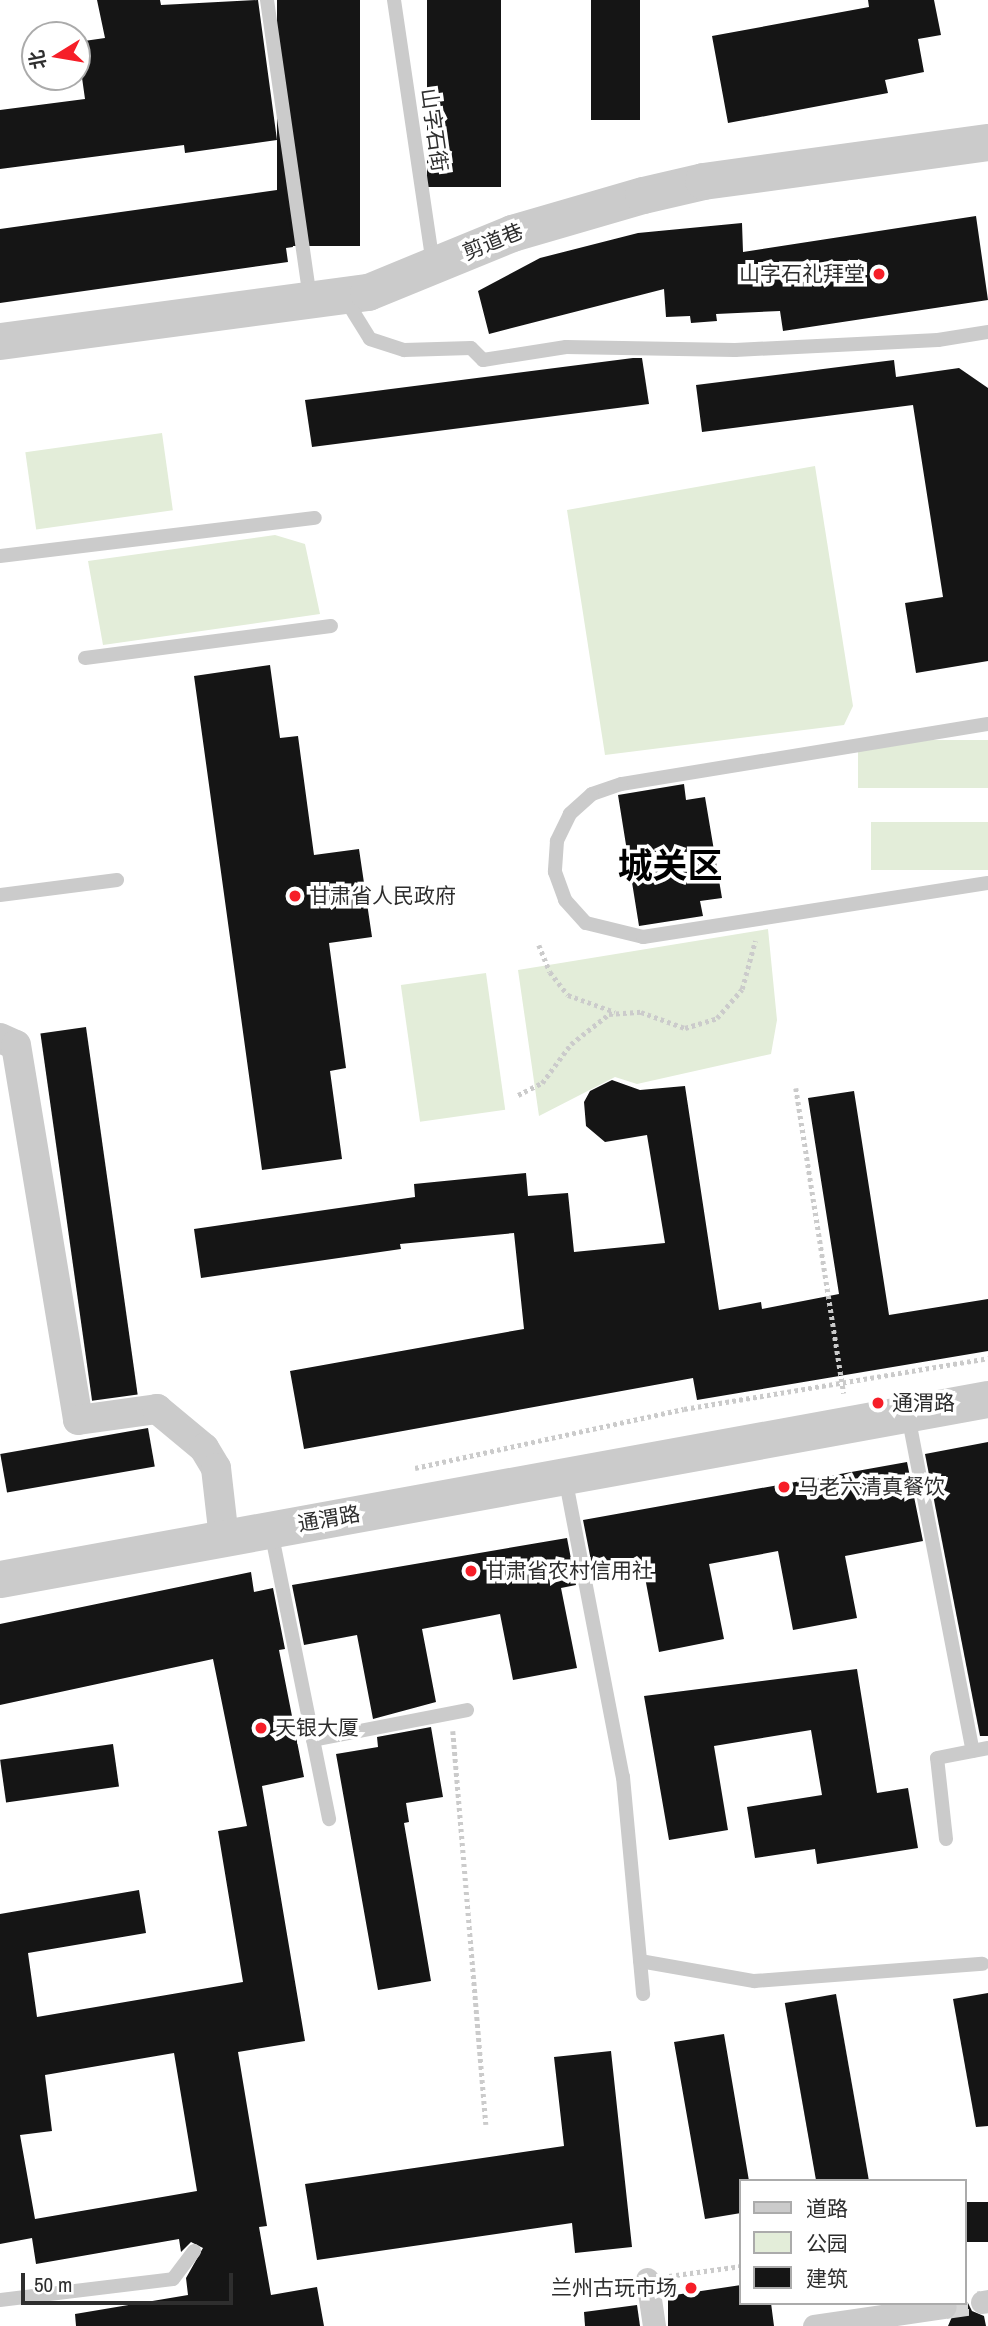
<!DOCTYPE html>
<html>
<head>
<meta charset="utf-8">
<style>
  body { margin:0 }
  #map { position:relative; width:988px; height:2326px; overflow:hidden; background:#fff; font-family:"Archivo Narrow","Noto Sans SC",sans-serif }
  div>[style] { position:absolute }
  .green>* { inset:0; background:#e3edd9; transform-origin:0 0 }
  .building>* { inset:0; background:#151515; transform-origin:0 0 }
  .pedestrian-tunnel>* { height:23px; margin-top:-11.5px; transform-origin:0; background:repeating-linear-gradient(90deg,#d5d5d5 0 23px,transparent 0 34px) }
  .path>* { height:4.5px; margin-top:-2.25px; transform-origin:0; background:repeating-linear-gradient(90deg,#cbcbcb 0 3.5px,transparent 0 7px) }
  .service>* { height:14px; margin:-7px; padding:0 7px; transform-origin:7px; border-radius:7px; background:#cbcbcb }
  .pedestrian>* { height:23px; margin:-11.5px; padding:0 11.5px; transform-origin:11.5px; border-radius:11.5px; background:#cbcbcb }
  .minor>* { height:30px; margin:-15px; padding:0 15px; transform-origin:15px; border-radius:15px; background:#cbcbcb }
  .tertiary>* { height:37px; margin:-18.5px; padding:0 18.5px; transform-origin:18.5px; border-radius:18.5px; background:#cbcbcb }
  .dots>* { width:19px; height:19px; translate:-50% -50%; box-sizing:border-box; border:4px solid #fff; border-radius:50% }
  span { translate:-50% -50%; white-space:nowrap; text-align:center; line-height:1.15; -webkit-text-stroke:7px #fff; paint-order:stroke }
  .street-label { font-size:21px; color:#2e2e2e }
  .poi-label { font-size:21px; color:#2e2e2e }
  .right { translate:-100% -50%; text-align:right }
  .left { translate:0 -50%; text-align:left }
  .town-label { font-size:35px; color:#000; font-weight:700 }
  .legend { position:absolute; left:739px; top:2179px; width:228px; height:126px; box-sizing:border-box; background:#fff; border:2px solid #ababab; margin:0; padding:9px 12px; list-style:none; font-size:21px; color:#2e2e2e }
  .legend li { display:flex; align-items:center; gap:14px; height:35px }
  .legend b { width:35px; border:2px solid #ababab }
  .north { position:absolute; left:21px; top:21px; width:70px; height:70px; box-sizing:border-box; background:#fff; border:2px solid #ababab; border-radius:50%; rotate:259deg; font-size:19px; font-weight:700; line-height:28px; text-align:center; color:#2e2e2e }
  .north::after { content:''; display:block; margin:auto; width:24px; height:32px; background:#f61e28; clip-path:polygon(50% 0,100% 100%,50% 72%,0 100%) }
  .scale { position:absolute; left:21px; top:2273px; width:212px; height:32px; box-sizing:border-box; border:4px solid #2e2e2e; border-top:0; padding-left:9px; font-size:21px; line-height:24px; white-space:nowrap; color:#2e2e2e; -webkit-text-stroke:5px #fff; paint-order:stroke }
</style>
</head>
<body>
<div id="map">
  <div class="green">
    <i style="left:162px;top:433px;width:78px;height:138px;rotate:82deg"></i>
    <i style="clip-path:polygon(815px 466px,853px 706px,844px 725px,605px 755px,567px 510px)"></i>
    <i style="clip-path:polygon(275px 535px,305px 544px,320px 614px,103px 645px,88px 561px)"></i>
    <i style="left:988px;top:740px;width:48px;height:130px;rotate:90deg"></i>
    <i style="left:988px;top:822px;width:48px;height:117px;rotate:90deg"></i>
    <i style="clip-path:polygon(768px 929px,777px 1020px,771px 1054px,637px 1084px,615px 1077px,539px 1116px,518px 970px)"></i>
    <i style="left:486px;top:973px;width:138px;height:86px;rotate:82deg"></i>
  </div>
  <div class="building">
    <i style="clip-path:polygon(97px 0,160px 0,161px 5px,258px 0,277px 140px,185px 153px,184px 145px,0 169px,0 110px,85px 99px,77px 42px,105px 38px)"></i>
    <i style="left:277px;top:0;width:83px;height:246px"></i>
    <i style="left:427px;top:0;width:74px;height:187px"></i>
    <i style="left:591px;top:0;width:49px;height:120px"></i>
    <i style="clip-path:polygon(868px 0,934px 0,941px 35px,918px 39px,924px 72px,885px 80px,888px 93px,728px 123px,712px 36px,869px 7px)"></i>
    <i style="clip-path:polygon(284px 189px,293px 247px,286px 248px,288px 262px,0 303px,0 229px)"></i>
    <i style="clip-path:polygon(976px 216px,988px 300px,783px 331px,780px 311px,716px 314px,717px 321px,691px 323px,690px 316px,666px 317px,664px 289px,489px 334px,478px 291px,540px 258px,638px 233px,742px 223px,743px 252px)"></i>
    <i style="clip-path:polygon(633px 358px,642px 358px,649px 404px,312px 447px,305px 400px)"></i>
    <i style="clip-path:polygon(894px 360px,896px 377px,959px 368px,988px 388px,988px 661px,916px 673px,905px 603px,943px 597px,913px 405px,702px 432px,696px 385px)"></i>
    <i style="clip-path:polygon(270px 665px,280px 738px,298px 736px,314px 855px,359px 849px,372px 937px,329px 943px,346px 1068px,330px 1071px,342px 1159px,262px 1170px,194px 676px)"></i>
    <i style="clip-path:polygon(684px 784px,686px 800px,705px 797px,722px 898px,700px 901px,703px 916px,639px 926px,618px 795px)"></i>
    <i style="left:86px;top:1027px;width:371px;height:46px;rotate:82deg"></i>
    <i style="clip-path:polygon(612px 1080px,640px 1090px,685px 1086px,719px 1310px,761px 1302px,762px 1309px,839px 1294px,808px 1098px,854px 1091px,889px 1315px,988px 1299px,988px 1351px,697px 1400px,693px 1378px,304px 1449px,290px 1371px,524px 1329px,514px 1233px,400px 1244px,401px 1249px,201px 1278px,194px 1229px,415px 1197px,414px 1184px,526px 1173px,528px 1196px,568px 1193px,574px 1252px,665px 1243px,647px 1135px,605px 1142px,586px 1126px,584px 1102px,590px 1091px)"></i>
    <i style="left:148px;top:1428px;width:39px;height:150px;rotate:80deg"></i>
    <i style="clip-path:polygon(988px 1442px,988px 1736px,980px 1736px,925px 1454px)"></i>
    <i style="clip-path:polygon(907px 1462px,923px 1541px,845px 1556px,857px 1618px,793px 1630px,778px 1551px,709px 1564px,724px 1639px,659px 1652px,644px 1572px,595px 1581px,583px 1520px)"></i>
    <i style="clip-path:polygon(567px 1538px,576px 1585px,561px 1588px,577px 1668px,513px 1680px,500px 1614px,422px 1629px,436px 1702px,373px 1719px,357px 1635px,304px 1645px,292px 1585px)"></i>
    <i style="clip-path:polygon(evenodd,251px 1572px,254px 1592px,273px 1588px,285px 1649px,279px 1650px,304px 1777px,262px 1786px,305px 2041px,238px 2052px,267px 2226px,259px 2227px,271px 2295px,317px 2287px,324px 2326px,76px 2326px,75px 2314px,188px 2295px,186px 2278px,203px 2248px,191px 2242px,181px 2252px,179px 2239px,36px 2264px,32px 2238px,0 2244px,0 1914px,139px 1890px,146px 1933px,28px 1953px,37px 2017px,243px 1982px,218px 1831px,247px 1826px,213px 1659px,0 1705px,0 1624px,251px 1572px,174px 2053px,197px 2191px,35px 2219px,20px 2135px,52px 2131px,45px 2075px,174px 2053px)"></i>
    <i style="clip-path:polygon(857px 1669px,877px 1793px,908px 1788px,918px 1848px,817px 1864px,815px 1849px,755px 1858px,747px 1807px,822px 1795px,811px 1730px,714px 1746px,728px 1830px,669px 1840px,644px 1696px)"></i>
    <i style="clip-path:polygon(431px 1727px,443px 1797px,406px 1803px,409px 1822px,404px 1823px,431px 1981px,378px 1990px,336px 1754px,378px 1747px,377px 1737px)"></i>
    <i style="left:113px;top:1744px;width:43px;height:114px;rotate:82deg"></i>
    <i style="clip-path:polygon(988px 1993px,988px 2126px,976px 2127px,953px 1999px)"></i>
    <i style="left:836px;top:1994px;width:190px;height:52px;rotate:80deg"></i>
    <i style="clip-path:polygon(724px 2034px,749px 2181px,741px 2181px,741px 2213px,705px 2219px,674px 2042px)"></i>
    <i style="clip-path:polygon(611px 2051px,632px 2247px,575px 2253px,572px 2223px,317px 2260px,305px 2184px,564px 2146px,554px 2057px)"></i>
    <i style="left:988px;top:2202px;width:40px;height:23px;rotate:90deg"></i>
    <i style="clip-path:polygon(741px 2285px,741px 2303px,771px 2303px,774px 2326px,668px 2326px,668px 2296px)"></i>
    <i style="clip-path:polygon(958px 2303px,968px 2303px,972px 2311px,984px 2316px,986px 2326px,948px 2326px)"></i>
    <i style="clip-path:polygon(637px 2305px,640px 2326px,585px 2326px,584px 2312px)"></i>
  </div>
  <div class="pedestrian-tunnel">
    <i style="left:945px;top:2307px;width:37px;rotate:-8deg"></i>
  </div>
  <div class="path">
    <i style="left:539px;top:945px;width:29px;rotate:68deg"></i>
    <i style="left:550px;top:972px;width:29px;rotate:52deg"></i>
    <i style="left:568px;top:995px;width:50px;rotate:19.9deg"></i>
    <i style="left:796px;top:1088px;width:309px;rotate:81.1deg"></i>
    <i style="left:518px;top:1095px;width:27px;rotate:-27deg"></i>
    <i style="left:542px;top:1083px;width:49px;rotate:-53.4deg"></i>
    <i style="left:571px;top:1044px;width:48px;rotate:-38.3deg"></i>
    <i style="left:609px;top:1014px;width:32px;rotate:-4deg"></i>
    <i style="left:641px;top:1012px;width:47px;rotate:20deg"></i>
    <i style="left:685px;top:1028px;width:34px;rotate:-17deg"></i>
    <i style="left:717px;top:1018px;width:38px;rotate:-49deg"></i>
    <i style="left:742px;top:989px;width:50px;rotate:-74.8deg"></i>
    <i style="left:415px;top:1468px;width:275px;rotate:-12.4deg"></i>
    <i style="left:684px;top:1409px;width:308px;rotate:-9.5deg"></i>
    <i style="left:453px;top:1731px;width:395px;rotate:85.2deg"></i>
    <i style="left:669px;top:2276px;width:73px;rotate:-7.9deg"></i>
  </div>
  <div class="service">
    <i style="left:267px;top:0;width:303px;rotate:81.8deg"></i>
    <i style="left:394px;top:0;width:268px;rotate:81.6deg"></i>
    <i style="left:344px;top:297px;width:49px;rotate:58.2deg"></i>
    <i style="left:370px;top:339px;width:36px;rotate:18deg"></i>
    <i style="left:404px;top:350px;width:67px;rotate:-1.7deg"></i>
    <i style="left:471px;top:348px;width:17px;rotate:45deg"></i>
    <i style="left:483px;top:360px;width:84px;rotate:-8.9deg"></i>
    <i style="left:566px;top:347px;width:169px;rotate:1deg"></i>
    <i style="left:735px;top:350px;width:203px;rotate:-2.8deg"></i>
    <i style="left:938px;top:340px;width:51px;rotate:-9.1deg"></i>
    <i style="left:0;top:556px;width:317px;rotate:-6.9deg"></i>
    <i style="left:85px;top:658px;width:248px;rotate:-7.4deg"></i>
    <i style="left:988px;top:724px;width:372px;rotate:170.7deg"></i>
    <i style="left:621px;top:784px;width:31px;rotate:161deg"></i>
    <i style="left:592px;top:794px;width:30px;rotate:138deg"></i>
    <i style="left:570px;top:814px;width:30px;rotate:116deg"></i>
    <i style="left:557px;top:841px;width:31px;rotate:94deg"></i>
    <i style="left:555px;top:872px;width:30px;rotate:70deg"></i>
    <i style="left:565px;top:900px;width:31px;rotate:48deg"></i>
    <i style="left:586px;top:923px;width:59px;rotate:13.8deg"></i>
    <i style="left:643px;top:937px;width:349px;rotate:-8.9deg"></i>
    <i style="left:0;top:895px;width:118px;rotate:-7.3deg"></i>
    <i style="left:908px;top:1415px;width:342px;rotate:79.1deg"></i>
    <i style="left:565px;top:1477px;width:306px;rotate:79.1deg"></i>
    <i style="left:623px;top:1777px;width:218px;rotate:84.7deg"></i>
    <i style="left:271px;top:1531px;width:294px;rotate:78.6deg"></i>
    <i style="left:313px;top:1740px;width:157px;rotate:-11deg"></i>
    <i style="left:946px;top:1839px;width:81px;rotate:-96.3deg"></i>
    <i style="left:937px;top:1758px;width:52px;rotate:-11.1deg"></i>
    <i style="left:640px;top:1961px;width:116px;rotate:10deg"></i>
    <i style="left:754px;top:1981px;width:229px;rotate:-4.3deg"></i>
    <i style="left:0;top:2300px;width:174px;rotate:-6.9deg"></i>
    <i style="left:173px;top:2279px;width:35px;rotate:-53deg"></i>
  </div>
  <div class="pedestrian">
    <i style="left:647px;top:2279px;width:48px;rotate:81.5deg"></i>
    <i style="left:982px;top:2302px;width:6px;rotate:-9deg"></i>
    <i style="left:814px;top:2326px;width:132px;rotate:-8.3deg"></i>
  </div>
  <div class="minor">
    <i style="left:0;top:1038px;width:17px;rotate:24deg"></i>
    <i style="left:16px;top:1045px;width:380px;rotate:80.6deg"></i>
    <i style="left:78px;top:1420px;width:80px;rotate:-7.9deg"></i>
    <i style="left:157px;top:1409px;width:61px;rotate:39.7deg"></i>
    <i style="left:204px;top:1448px;width:23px;rotate:59deg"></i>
    <i style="left:216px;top:1468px;width:70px;rotate:83.5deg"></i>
  </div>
  <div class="tertiary">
    <i style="left:0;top:341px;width:371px;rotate:-7.6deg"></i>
    <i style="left:368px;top:292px;width:156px;rotate:-22.3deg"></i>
    <i style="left:512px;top:233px;width:136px;rotate:-16.2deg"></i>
    <i style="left:643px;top:195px;width:62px;rotate:-13.1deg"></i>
    <i style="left:703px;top:181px;width:288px;rotate:-7.8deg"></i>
    <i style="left:0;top:1579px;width:1004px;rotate:-10.33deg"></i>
  </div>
  <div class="dots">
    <i style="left:879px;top:274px;background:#f61e28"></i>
    <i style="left:295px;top:896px;background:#f61e28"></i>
    <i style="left:878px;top:1403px;background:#f61e28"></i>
    <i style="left:784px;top:1487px;background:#f61e28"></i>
    <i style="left:471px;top:1571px;background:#f61e28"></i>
    <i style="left:261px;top:1728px;background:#f61e28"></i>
    <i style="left:691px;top:2288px;background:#f61e28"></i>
  </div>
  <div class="street-label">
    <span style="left:434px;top:130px;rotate:82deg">山字石街</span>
    <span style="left:493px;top:242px;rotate:-22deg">剪道巷</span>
    <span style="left:329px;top:1519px;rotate:-10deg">通渭路</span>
  </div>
  <div class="poi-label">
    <span class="right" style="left:865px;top:274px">山字石礼拜堂</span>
    <span class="left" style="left:309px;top:896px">甘肃省人民政府</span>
    <span class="left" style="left:892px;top:1403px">通渭路</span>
    <span class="left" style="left:798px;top:1487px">马老六清真餐饮</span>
    <span class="left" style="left:485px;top:1571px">甘肃省农村信用社</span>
    <span class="left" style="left:275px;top:1728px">天银大厦</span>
    <span class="right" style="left:677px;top:2288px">兰州古玩市场</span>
  </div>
  <div class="town-label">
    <span style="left:670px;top:866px">城关区</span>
  </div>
  <ul class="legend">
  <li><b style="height:9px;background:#cbcbcb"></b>道路</li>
  <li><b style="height:19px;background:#e3edd9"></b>公园</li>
  <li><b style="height:19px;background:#151515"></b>建筑</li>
  </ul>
  <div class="north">北</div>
  <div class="scale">50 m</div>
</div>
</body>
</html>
